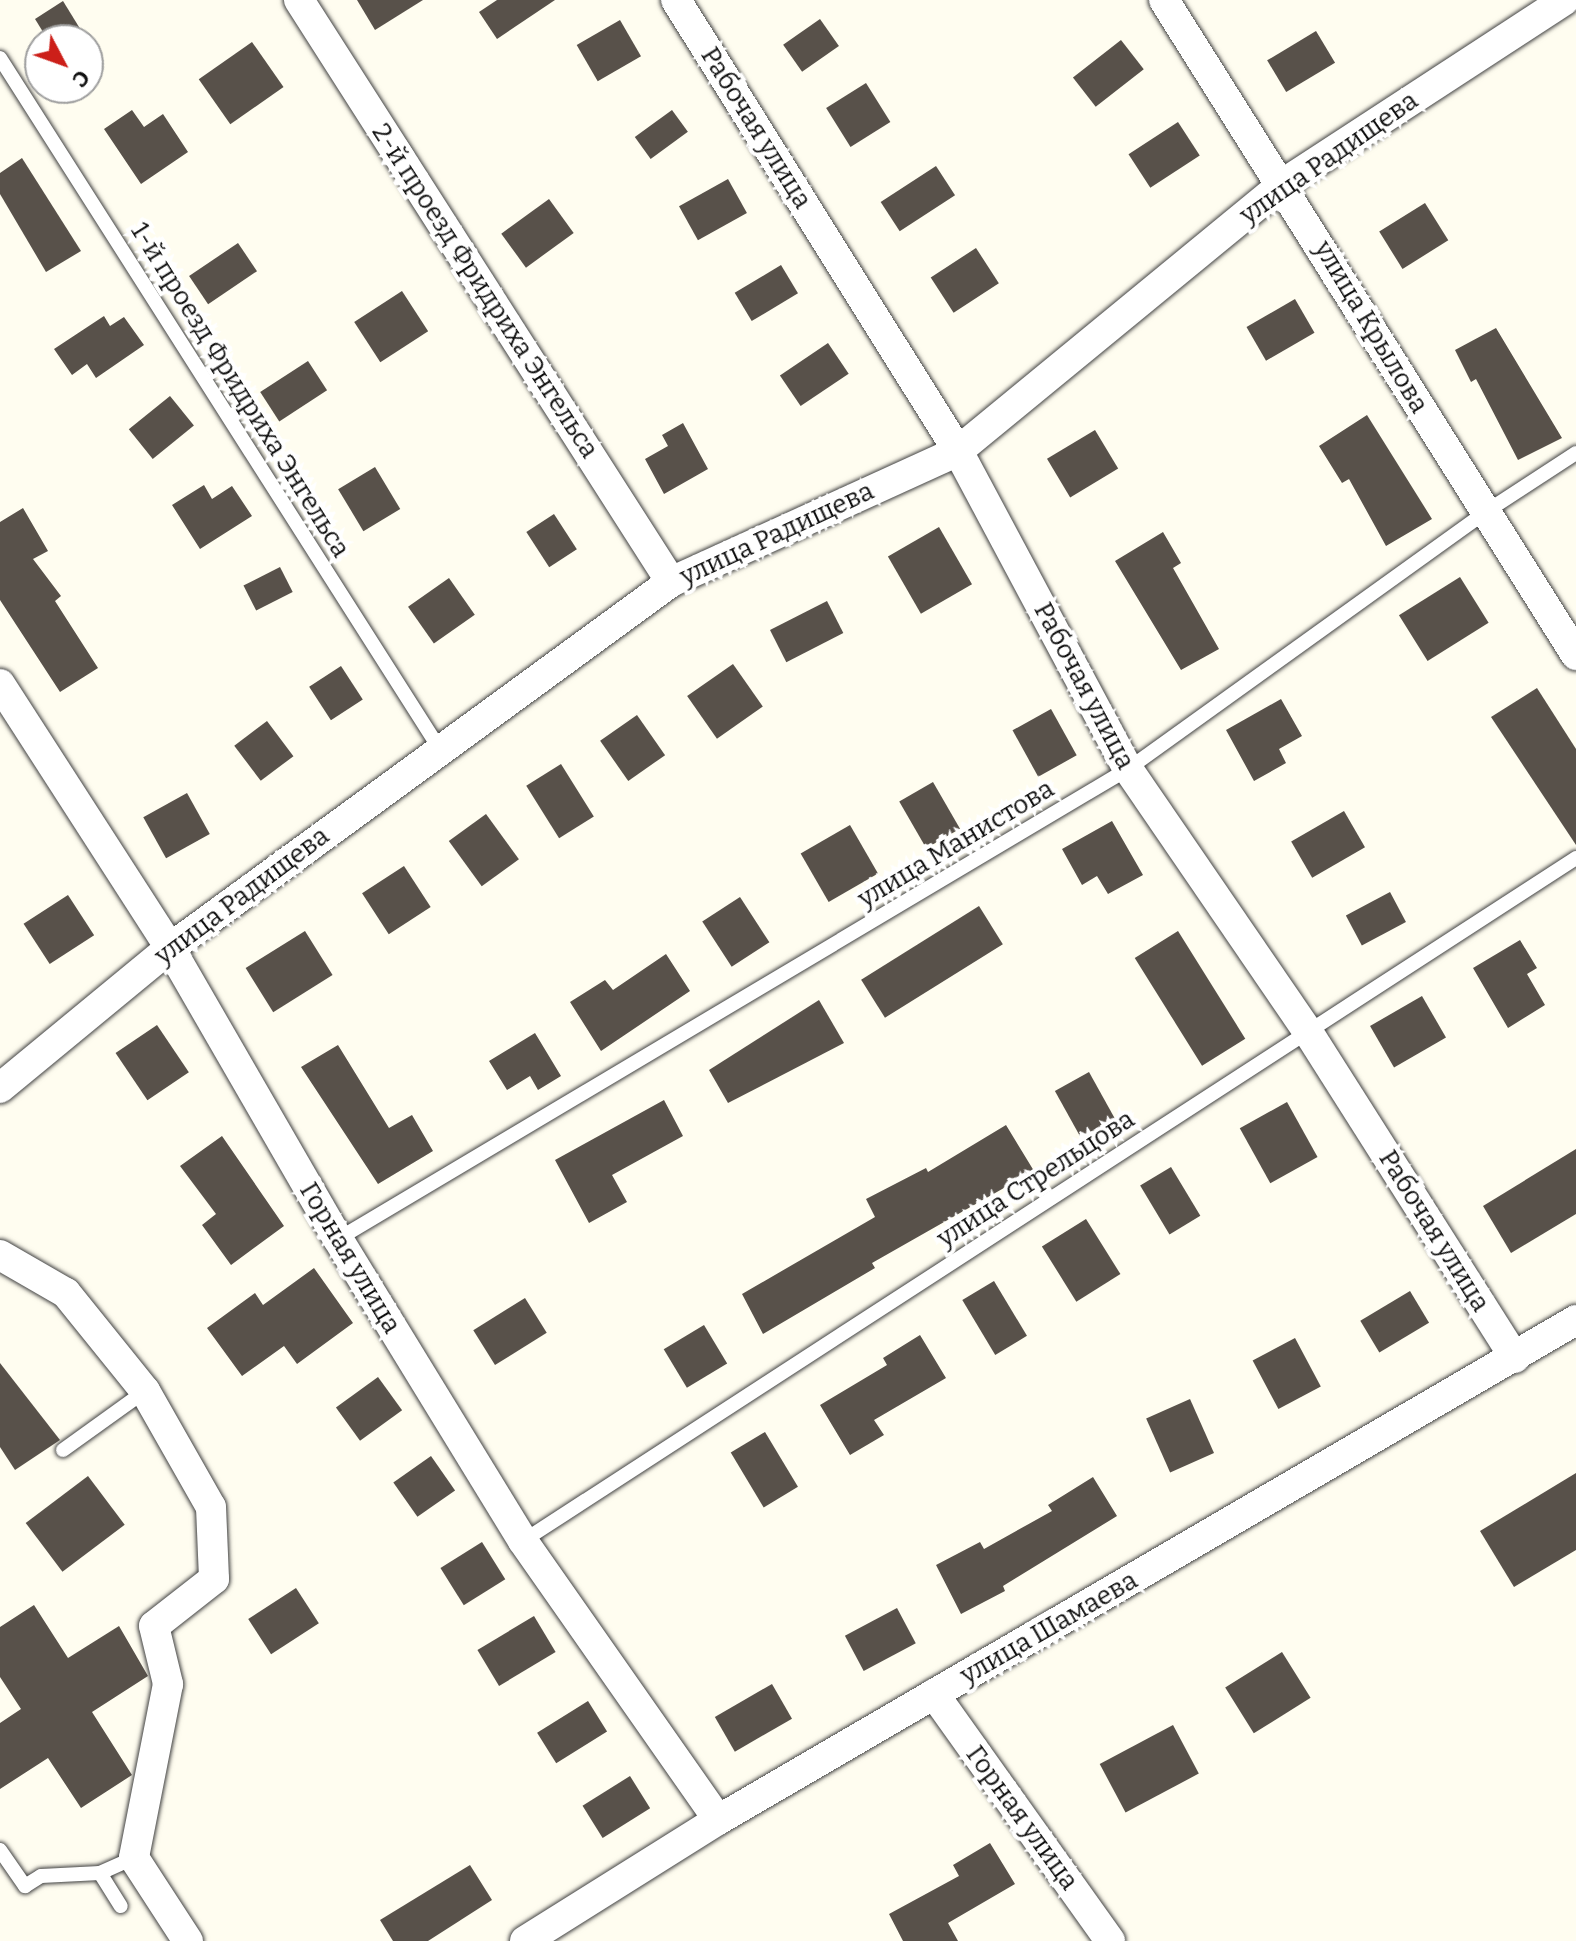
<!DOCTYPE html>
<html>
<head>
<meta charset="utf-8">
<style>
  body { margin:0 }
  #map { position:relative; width:1576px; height:1941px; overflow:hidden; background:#fffdf0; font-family:Bitter,serif }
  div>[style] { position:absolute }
  .building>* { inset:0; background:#58514a; transform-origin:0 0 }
  .roads { filter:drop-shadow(0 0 2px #424242) drop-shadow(0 0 2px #424242) }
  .lane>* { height:14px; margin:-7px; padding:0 7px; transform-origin:7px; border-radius:7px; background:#fff }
  .street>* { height:30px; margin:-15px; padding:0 15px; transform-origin:15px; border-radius:15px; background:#fff }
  span { translate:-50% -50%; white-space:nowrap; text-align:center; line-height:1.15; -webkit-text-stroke:8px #fff; paint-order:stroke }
  .street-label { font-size:26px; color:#0f0f0f }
  .north { position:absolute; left:24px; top:24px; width:80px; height:80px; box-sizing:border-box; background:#fff; border:2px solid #9f9f9f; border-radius:50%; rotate:131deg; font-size:22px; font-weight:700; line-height:32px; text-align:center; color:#0f0f0f }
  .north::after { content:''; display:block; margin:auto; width:28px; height:36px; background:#cc1f19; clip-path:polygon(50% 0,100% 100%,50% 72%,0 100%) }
</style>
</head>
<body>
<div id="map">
  <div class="building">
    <i style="clip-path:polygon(357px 0,423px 0,375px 30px)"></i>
    <i style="clip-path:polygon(497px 0,555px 0,497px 39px,479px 12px)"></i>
    <i style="clip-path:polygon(63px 1px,87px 40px,48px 40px,35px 19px)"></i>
    <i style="left:820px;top:19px;width:33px;height:45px;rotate:55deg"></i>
    <i style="left:620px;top:20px;width:42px;height:50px;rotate:60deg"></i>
    <i style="left:1316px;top:31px;width:37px;height:57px;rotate:59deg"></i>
    <i style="left:1121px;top:40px;width:37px;height:61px;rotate:52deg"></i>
    <i style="left:252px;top:42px;width:55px;height:65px;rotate:55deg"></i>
    <i style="left:866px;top:83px;width:46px;height:47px;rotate:58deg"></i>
    <i style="clip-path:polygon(132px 110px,144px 127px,163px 114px,188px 152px,141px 184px,104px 129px)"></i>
    <i style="left:672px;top:110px;width:27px;height:46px;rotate:54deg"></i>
    <i style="left:1178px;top:122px;width:40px;height:59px;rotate:57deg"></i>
    <i style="clip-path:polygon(22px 158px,81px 251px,46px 272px,0 194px,0 173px)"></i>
    <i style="left:936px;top:166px;width:35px;height:66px;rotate:57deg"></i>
    <i style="left:728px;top:179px;width:39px;height:56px;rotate:61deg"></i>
    <i style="left:549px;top:199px;width:42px;height:59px;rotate:54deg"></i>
    <i style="left:1425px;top:203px;width:44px;height:54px;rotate:58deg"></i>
    <i style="left:238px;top:243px;width:34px;height:59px;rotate:56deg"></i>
    <i style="left:976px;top:248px;width:42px;height:54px;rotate:57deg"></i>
    <i style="left:781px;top:265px;width:33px;height:54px;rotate:59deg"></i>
    <i style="left:402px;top:291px;width:48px;height:57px;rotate:57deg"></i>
    <i style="left:1295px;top:299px;width:39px;height:56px;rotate:60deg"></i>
    <i style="clip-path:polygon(104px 316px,110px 326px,124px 317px,144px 345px,96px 378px,87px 364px,72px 375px,54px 349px)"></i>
    <i style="clip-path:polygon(1496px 328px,1562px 438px,1518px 460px,1476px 379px,1471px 382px,1455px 350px)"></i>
    <i style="left:828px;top:343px;width:37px;height:58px;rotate:56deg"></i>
    <i style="left:308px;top:361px;width:35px;height:57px;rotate:57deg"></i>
    <i style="left:170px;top:396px;width:38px;height:53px;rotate:51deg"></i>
    <i style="clip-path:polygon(1367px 415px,1432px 519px,1386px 546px,1349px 479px,1342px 483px,1319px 446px)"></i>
    <i style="clip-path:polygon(683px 423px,708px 469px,664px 494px,645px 459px,668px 446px,662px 435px)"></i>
    <i style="left:1095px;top:430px;width:45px;height:56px;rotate:59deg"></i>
    <i style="left:375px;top:467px;width:49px;height:43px;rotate:59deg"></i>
    <i style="clip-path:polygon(204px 485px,212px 499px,232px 486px,252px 516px,200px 549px,172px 505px)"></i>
    <i style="clip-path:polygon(23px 508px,48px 551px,33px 559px,61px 596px,55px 601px,98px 668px,60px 692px,0 600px,0 522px)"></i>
    <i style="left:554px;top:514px;width:42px;height:33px;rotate:57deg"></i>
    <i style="left:939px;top:527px;width:66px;height:59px;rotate:60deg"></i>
    <i style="clip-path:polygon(1163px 532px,1181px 563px,1173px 568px,1219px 649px,1181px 670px,1115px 561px)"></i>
    <i style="left:280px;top:567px;width:28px;height:41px;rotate:63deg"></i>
    <i style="left:1460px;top:577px;width:54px;height:72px;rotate:58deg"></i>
    <i style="left:449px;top:578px;width:45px;height:50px;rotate:55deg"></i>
    <i style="left:827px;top:601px;width:36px;height:64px;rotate:63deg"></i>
    <i style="left:733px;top:664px;width:52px;height:56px;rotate:55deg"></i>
    <i style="left:341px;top:666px;width:40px;height:38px;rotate:57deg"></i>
    <i style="clip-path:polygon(1537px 688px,1576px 749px,1576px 845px,1491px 717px)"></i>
    <i style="clip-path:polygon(1281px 699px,1302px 736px,1279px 749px,1286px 763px,1254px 781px,1226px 730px)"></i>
    <i style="left:1051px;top:709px;width:53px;height:44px;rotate:61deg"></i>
    <i style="left:637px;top:715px;width:49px;height:45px;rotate:55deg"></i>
    <i style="left:267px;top:721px;width:44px;height:41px;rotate:53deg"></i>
    <i style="left:561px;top:764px;width:62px;height:41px;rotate:58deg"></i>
    <i style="left:933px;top:782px;width:54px;height:39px;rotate:60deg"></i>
    <i style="left:187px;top:793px;width:47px;height:50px;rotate:61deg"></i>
    <i style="left:1344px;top:811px;width:42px;height:61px;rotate:60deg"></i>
    <i style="left:486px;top:814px;width:56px;height:46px;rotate:54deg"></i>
    <i style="clip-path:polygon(1112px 821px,1143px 875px,1108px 894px,1097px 876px,1082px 885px,1062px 849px)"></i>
    <i style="left:850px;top:825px;width:56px;height:57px;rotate:60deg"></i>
    <i style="left:404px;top:866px;width:49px;height:50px;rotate:57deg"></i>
    <i style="left:1390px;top:892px;width:34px;height:50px;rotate:62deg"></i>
    <i style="left:68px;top:895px;width:48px;height:53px;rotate:57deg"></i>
    <i style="left:740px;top:897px;width:54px;height:45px;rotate:57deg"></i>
    <i style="left:979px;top:906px;width:45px;height:139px;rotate:58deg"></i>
    <i style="left:305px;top:931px;width:52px;height:70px;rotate:58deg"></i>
    <i style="left:1178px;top:931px;width:127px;height:51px;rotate:58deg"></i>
    <i style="clip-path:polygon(1520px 940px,1537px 968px,1527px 974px,1545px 1005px,1508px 1028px,1473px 968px)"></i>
    <i style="clip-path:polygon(666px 954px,690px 991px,601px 1051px,570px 1002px,605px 980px,613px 990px)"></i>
    <i style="left:1422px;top:996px;width:48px;height:60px;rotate:60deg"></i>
    <i style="clip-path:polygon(819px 1000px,844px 1043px,728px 1103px,709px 1070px)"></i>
    <i style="left:157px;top:1025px;width:57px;height:50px;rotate:56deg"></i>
    <i style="clip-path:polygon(535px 1033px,561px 1076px,538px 1090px,530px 1076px,507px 1090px,489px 1061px)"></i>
    <i style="clip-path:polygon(338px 1045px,389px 1128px,412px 1115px,433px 1151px,378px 1184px,301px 1067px)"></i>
    <i style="left:1089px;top:1072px;width:55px;height:39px;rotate:61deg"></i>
    <i style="clip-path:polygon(664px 1100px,683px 1136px,612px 1175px,627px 1202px,589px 1223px,555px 1160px)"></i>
    <i style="left:1287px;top:1102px;width:63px;height:54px;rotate:61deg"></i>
    <i style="clip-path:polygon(1006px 1125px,1034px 1171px,872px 1263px,875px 1268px,763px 1334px,742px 1294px,875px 1217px,866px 1199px,926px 1168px,928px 1172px)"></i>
    <i style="clip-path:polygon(222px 1136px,284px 1226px,231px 1265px,202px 1225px,216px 1214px,180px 1166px)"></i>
    <i style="clip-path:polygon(1576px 1149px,1576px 1214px,1511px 1253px,1483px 1206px)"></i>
    <i style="left:1171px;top:1167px;width:57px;height:36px;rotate:59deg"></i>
    <i style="left:1086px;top:1219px;width:65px;height:52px;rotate:58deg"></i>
    <i style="clip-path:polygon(314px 1268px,353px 1323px,297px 1364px,284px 1346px,242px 1376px,207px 1328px,255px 1293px,263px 1305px)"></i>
    <i style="left:994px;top:1281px;width:64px;height:37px;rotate:59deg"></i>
    <i style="left:1410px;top:1291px;width:37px;height:58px;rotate:59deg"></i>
    <i style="left:525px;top:1298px;width:41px;height:61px;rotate:58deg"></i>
    <i style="left:704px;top:1325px;width:45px;height:47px;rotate:59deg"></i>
    <i style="clip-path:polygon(920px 1335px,946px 1378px,874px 1420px,884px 1435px,850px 1455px,820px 1405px,887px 1365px,883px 1358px)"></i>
    <i style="left:1295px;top:1338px;width:55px;height:48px;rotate:62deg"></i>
    <i style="clip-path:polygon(0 1363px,60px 1440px,15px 1470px,0 1447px)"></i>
    <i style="left:378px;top:1377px;width:41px;height:52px;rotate:54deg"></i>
    <i style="left:1190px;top:1399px;width:59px;height:48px;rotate:66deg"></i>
    <i style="left:765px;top:1432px;width:64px;height:40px;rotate:59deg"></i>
    <i style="left:431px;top:1456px;width:42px;height:46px;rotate:55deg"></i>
    <i style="clip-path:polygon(1576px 1473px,1576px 1550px,1514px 1587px,1480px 1531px)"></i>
    <i style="left:88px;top:1476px;width:61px;height:78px;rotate:53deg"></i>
    <i style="clip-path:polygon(1093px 1477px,1117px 1516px,1003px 1586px,1005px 1591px,961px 1614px,936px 1565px,980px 1542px,984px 1549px,1052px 1511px,1048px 1505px)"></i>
    <i style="left:482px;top:1542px;width:44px;height:49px;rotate:58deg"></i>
    <i style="left:296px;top:1588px;width:42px;height:57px;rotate:57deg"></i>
    <i style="clip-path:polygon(34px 1605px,68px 1658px,119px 1626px,148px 1676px,92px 1712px,132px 1775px,81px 1808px,48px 1758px,0 1789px,0 1723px,21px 1709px,0 1677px,0 1627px)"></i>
    <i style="left:897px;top:1608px;width:40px;height:59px;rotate:62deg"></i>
    <i style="left:534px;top:1616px;width:42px;height:66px;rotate:59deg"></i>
    <i style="left:1282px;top:1652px;width:54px;height:67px;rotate:58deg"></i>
    <i style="left:772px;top:1684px;width:40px;height:66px;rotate:60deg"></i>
    <i style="left:588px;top:1701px;width:36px;height:60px;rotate:58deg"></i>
    <i style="left:1173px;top:1725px;width:55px;height:83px;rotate:62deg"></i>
    <i style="left:630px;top:1776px;width:38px;height:56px;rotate:58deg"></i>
    <i style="clip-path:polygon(990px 1843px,1015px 1884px,948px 1923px,958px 1941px,903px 1941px,889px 1914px,959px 1876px,953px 1865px)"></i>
    <i style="clip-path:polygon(470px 1865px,492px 1900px,428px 1941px,393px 1941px,380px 1920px)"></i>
  </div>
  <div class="roads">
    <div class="lane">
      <i style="left:0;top:58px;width:818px;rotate:57.53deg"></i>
      <i style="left:338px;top:1239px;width:919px;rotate:-30.75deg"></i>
      <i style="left:1128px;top:769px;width:438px;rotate:-35.7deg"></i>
      <i style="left:1484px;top:513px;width:110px;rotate:-33.1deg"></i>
      <i style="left:63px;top:1450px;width:101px;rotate:-35.7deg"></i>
      <i style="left:523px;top:1541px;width:1255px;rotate:-32.97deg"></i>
      <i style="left:0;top:1850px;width:44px;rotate:55.2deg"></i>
      <i style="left:25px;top:1886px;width:19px;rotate:-32deg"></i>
      <i style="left:41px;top:1876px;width:59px;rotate:-2.9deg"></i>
      <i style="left:100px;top:1873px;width:37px;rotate:-24deg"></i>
      <i style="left:100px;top:1873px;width:39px;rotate:58deg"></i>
    </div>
    <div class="street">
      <i style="left:299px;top:0;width:691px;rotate:57.41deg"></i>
      <i style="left:676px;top:0;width:532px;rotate:57.98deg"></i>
      <i style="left:958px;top:451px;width:361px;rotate:61.9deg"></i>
      <i style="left:1128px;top:769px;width:319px;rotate:55.6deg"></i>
      <i style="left:1308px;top:1032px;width:386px;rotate:57.6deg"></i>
      <i style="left:1164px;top:0;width:774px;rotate:57.83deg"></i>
      <i style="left:0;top:684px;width:314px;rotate:57.2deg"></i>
      <i style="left:170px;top:948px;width:336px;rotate:60deg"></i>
      <i style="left:338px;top:1239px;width:354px;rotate:58.5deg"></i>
      <i style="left:523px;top:1541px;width:340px;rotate:55deg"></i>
      <i style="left:0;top:1088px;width:220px;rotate:-39.5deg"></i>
      <i style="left:170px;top:948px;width:620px;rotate:-36.15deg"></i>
      <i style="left:671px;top:582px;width:315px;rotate:-24.5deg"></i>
      <i style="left:958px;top:451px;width:422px;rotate:-39.4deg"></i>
      <i style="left:1284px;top:183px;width:335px;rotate:-33.1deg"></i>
      <i style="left:0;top:1255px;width:76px;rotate:29.9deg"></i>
      <i style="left:66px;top:1293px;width:126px;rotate:51.1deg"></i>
      <i style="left:145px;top:1391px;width:133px;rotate:60.4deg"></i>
      <i style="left:211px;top:1507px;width:72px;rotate:87.6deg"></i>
      <i style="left:214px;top:1579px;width:76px;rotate:141.9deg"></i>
      <i style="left:154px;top:1626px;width:60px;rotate:76.4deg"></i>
      <i style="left:168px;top:1684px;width:177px;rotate:101.1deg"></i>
      <i style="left:134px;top:1858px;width:99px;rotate:57deg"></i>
      <i style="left:934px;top:1694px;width:303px;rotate:54.5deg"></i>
      <i style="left:525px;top:1941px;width:228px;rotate:-32.1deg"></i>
      <i style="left:718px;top:1820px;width:993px;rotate:-30.23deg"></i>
    </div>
  </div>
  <div class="street-label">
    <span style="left:756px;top:128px;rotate:58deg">Рабочая улица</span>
    <span style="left:1329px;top:158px;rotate:-35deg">улица Радищева</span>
    <span style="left:485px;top:291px;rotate:57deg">2-й проезд Фридриха Энгельса</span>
    <span style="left:1371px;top:327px;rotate:59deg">улица Крылова</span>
    <span style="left:240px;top:390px;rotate:58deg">1-й проезд Фридриха Энгельса</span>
    <span style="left:777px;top:534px;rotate:-25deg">улица Радищева</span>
    <span style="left:1084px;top:686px;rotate:62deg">Рабочая улица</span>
    <span style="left:956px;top:844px;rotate:-31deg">улица Манистова</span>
    <span style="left:242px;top:896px;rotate:-37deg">улица Радищева</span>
    <span style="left:1036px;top:1179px;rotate:-33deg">улица Стрельцова</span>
    <span style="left:1434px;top:1231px;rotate:58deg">Рабочая улица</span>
    <span style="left:350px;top:1258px;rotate:59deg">Горная улица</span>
    <span style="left:1049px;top:1628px;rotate:-30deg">улица Шамаева</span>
    <span style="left:1022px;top:1818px;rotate:54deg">Горная улица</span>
  </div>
  <div class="north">С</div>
</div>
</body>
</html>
